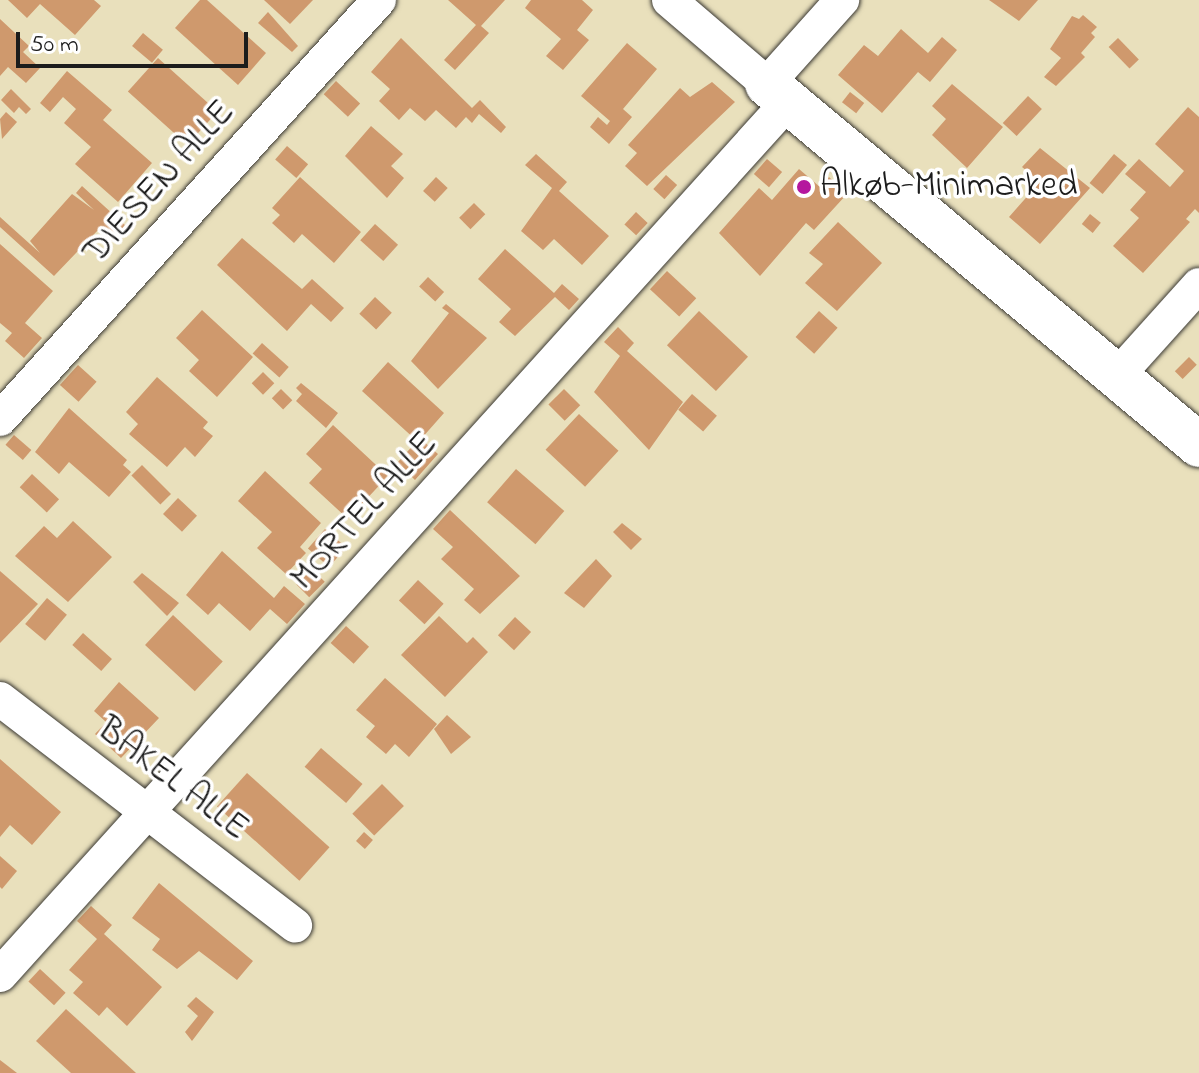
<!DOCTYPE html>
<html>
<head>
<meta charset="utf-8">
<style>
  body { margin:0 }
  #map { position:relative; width:1199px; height:1073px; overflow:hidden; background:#e9e0bc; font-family:"Indie Flower",sans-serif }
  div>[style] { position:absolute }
  .building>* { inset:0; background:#cf996d; transform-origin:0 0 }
  .roads { filter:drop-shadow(0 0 2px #3b3934) drop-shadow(0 0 2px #3b3934) }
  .minor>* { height:34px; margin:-17px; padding:0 17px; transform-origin:17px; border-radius:17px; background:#fff }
  .tertiary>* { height:44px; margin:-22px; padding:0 22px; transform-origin:22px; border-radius:22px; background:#fff }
  .dots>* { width:22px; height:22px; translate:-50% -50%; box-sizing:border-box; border:4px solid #fff; border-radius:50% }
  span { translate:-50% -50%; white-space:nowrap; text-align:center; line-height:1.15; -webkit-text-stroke:7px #fff; paint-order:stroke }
  .street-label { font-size:36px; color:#1c1c1c }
  .poi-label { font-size:36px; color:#1c1c1c }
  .left { translate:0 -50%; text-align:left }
  .scale { position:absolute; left:16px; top:32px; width:232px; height:36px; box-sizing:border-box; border:4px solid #1c1c1c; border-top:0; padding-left:10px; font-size:24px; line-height:28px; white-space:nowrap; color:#1c1c1c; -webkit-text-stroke:6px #fff; paint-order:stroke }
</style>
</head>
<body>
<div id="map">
  <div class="building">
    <i style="clip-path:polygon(8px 0,94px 0,101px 6px,75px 35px,40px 4px,27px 18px)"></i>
    <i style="clip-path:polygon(200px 0,207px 0,266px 53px,238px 85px,175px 28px)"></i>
    <i style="clip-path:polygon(264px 0,313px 0,290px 24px)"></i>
    <i style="clip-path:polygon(448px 0,505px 0,481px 26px,489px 33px,455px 70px,444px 60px,476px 25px)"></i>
    <i style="clip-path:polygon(531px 0,582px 0,593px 10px,577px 30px,589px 40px,563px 70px,546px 56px,561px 39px,525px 8px)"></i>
    <i style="clip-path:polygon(989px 0,1038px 0,1019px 21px)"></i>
    <i style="clip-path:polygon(268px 12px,298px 46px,292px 52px,258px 23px)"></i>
    <i style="clip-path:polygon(1083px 15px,1097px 27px,1091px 33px,1095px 37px,1081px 53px,1085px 57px,1056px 86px,1044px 77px,1061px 58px,1050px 49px,1072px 16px,1079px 19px)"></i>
    <i style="clip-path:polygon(0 19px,29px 46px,23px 52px,40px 68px,26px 83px,8px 67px,0 76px)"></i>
    <i style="clip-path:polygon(901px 29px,928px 53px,942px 37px,957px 50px,930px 82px,918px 72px,882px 113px,838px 75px,864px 45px,878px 56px)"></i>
    <i style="left:143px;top:33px;width:26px;height:17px;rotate:40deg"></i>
    <i style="clip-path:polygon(401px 38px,472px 108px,480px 100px,506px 127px,501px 133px,479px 114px,472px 123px,466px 117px,456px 128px,436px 110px,425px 121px,410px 108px,399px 120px,379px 101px,390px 89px,371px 72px)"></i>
    <i style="left:1118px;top:38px;width:30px;height:13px;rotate:46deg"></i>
    <i style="clip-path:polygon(627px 43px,657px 69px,623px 109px,632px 117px,609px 144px,590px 127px,598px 117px,607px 125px,610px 121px,581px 96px)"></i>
    <i style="left:158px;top:58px;width:80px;height:45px;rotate:42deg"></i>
    <i style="clip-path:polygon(67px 71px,112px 110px,103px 120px,152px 163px,118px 202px,75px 164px,91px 147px,64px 123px,76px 109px,63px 97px,50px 112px,40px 103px)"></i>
    <i style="left:336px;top:81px;width:33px;height:18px;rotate:43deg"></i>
    <i style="clip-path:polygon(712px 82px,735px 102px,647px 186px,625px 166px,637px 153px,628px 145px,680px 88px,690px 97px)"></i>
    <i style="clip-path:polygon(952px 84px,1003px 127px,967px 168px,932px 135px,946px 119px,932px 106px)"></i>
    <i style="clip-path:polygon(11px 89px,31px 109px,26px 114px,19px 107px,14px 113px,1px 100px)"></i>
    <i style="left:850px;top:92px;width:18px;height:13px;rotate:38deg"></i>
    <i style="left:1028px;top:96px;width:19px;height:37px;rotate:43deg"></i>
    <i style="clip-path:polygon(1188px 107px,1199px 117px,1199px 213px,1195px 209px,1186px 219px,1190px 222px,1143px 273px,1113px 246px,1139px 218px,1130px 210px,1146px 192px,1125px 174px,1139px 159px,1170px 187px,1184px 171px,1155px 144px)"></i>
    <i style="clip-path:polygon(6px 112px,17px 122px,2px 139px,0 119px)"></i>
    <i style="clip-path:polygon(371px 126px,403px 154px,391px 166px,404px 178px,387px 198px,345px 156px)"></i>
    <i style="left:287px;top:146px;width:28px;height:18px;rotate:41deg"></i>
    <i style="clip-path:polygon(1040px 148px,1090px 188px,1040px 244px,1009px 217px,1040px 182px,1022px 167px)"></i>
    <i style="clip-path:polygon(536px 154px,567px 182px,559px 191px,609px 236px,582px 265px,554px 239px,543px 250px,521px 231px,552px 188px,525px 165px)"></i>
    <i style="left:1114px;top:154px;width:17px;height:38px;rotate:40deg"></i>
    <i style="left:767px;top:159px;width:20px;height:20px;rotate:41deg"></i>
    <i style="clip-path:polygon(799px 169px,820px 187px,829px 177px,847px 194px,814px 230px,806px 223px,760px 276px,719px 233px,759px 188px,772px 200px)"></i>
    <i style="left:666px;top:175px;width:15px;height:19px;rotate:42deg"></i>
    <i style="clip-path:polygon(300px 177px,361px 232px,334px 263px,302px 234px,294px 243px,272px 223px,280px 215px,272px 208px)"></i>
    <i style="left:436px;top:177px;width:16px;height:19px;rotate:43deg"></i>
    <i style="clip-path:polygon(82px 186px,125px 225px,112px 241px,99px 229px,54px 276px,0 227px,0 217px,40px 253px,30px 241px,72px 194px,94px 210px,76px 193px)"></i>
    <i style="left:474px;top:203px;width:16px;height:21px;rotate:45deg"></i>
    <i style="left:636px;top:212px;width:16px;height:17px;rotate:43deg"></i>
    <i style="left:1090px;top:214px;width:14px;height:13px;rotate:39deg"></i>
    <i style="clip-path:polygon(838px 222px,882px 263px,837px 311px,805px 283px,823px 264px,809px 253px)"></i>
    <i style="left:375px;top:224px;width:31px;height:22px;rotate:42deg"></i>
    <i style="clip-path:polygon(242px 238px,302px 289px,312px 279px,344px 308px,331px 322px,311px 304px,287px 331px,217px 265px)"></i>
    <i style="clip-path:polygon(0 244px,53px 291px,25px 323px,42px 338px,24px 358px,5px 341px,12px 333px,0 323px)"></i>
    <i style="clip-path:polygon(505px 249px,554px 293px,562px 284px,579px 299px,569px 310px,555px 297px,515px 336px,499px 322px,511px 309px,478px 279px)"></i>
    <i style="left:667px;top:271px;width:40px;height:25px;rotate:43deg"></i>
    <i style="left:428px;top:277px;width:22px;height:13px;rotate:43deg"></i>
    <i style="left:375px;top:297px;width:23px;height:23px;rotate:43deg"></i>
    <i style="clip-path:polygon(446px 304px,487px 338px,438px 389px,411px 361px,449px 313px,442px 308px)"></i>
    <i style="clip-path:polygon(202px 310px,253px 357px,217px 397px,189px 371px,199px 360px,176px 338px)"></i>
    <i style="left:699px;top:311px;width:67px;height:47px;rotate:43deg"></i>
    <i style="left:819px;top:311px;width:25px;height:35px;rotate:42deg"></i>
    <i style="clip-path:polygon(618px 327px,634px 343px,627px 351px,683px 402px,649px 450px,594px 392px,620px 356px,604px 342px)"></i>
    <i style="left:262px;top:343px;width:36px;height:14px;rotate:42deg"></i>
    <i style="left:1189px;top:357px;width:11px;height:20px;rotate:45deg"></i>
    <i style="clip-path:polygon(388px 362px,444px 413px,421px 439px,438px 454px,415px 480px,397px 463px,417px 441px,362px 391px)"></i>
    <i style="left:78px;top:365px;width:25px;height:27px;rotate:42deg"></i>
    <i style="left:263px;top:372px;width:16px;height:16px;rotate:45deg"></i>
    <i style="clip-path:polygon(157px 377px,208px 422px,203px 428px,213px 436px,195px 457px,185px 447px,167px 467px,129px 434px,138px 424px,126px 412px)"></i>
    <i style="clip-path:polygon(301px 383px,338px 413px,326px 428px,296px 401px,302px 394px,296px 388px)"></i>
    <i style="left:281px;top:389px;width:16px;height:13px;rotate:45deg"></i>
    <i style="left:564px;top:389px;width:23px;height:22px;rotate:45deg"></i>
    <i style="left:692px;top:394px;width:33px;height:21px;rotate:41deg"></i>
    <i style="clip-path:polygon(69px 408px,127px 460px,123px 465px,131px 472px,109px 497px,69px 462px,59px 474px,35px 452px)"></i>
    <i style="left:579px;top:414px;width:54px;height:49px;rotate:43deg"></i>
    <i style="clip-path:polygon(333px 425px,388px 476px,348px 519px,309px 483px,322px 469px,306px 454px)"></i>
    <i style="left:14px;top:435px;width:23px;height:13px;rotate:41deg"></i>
    <i style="left:142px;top:465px;width:41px;height:15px;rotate:45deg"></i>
    <i style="left:516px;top:469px;width:64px;height:44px;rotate:41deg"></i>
    <i style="clip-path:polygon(265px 471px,321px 523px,300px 547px,306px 553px,286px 574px,257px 548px,272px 532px,238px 501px)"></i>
    <i style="left:32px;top:474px;width:37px;height:18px;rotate:43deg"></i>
    <i style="left:178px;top:498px;width:26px;height:22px;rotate:43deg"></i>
    <i style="clip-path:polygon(450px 510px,520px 576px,480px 614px,464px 600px,474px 589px,441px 559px,453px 547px,433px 529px)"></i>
    <i style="clip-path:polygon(73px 521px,112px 557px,68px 602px,15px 556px,44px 526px,57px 538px)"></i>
    <i style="clip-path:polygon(622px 523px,642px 539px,631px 550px,613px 532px)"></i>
    <i style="left:325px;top:529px;width:28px;height:26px;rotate:41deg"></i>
    <i style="clip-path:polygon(222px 551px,274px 598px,284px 586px,305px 604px,287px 624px,270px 609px,250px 631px,219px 603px,208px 615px,186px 595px)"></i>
    <i style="clip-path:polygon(596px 559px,612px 576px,584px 608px,564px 593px)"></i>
    <i style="left:312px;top:569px;width:18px;height:22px;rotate:45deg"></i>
    <i style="clip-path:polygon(0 571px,38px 604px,0 643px)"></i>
    <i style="clip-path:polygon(142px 573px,179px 603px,167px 616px,133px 582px)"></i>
    <i style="left:418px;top:580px;width:35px;height:28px;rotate:43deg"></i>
    <i style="left:47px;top:598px;width:26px;height:34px;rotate:40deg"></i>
    <i style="left:173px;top:615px;width:68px;height:41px;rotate:43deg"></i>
    <i style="clip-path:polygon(439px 616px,467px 643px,473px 637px,488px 652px,445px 697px,401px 655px)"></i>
    <i style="left:515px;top:617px;width:22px;height:25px;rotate:43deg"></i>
    <i style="left:346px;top:626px;width:31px;height:23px;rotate:42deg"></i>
    <i style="left:83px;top:633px;width:39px;height:16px;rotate:42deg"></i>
    <i style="clip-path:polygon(385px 678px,437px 724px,409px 757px,395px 744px,386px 754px,366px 737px,375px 726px,356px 710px)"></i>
    <i style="clip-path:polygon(119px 682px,159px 718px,121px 758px,95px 734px,106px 722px,94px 711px)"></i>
    <i style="clip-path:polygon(447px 715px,471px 737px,451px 754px,434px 729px)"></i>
    <i style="left:321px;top:748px;width:55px;height:25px;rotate:41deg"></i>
    <i style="clip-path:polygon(0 759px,61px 812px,32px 845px,10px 825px,0 837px)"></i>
    <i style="left:247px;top:773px;width:111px;height:45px;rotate:42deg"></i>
    <i style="left:382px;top:784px;width:31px;height:42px;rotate:45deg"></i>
    <i style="left:364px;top:832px;width:12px;height:12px;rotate:42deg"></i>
    <i style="clip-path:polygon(0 856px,17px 871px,2px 889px,0 887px)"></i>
    <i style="clip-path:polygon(159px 883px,253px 961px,237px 980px,199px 951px,177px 969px,152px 950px,160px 939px,132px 918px)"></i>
    <i style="clip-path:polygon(91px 906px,112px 925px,104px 934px,162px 987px,127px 1026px,107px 1007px,99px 1016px,73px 993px,83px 982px,69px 970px,97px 939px,77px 921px)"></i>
    <i style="left:40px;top:969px;width:35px;height:17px;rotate:43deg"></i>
    <i style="clip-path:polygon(196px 997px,214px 1012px,192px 1041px,185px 1032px,198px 1016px,187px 1006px)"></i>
    <i style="clip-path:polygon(66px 1009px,136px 1073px,71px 1073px,36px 1041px)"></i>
    <i style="clip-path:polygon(0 1060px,17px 1073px,0 1073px)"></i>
  </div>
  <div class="roads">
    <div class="minor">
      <i style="left:669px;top:0;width:129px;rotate:40.6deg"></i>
      <i style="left:767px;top:84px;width:113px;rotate:-48.2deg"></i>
      <i style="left:1118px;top:375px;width:121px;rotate:-48deg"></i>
      <i style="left:0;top:419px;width:565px;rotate:-47.87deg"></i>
      <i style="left:0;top:699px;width:372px;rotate:37.5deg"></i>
      <i style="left:0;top:975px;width:1176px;rotate:-47.93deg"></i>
    </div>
    <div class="tertiary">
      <i style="left:767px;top:84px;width:563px;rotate:39.88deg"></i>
    </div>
  </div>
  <div class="dots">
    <i style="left:804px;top:187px;background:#b5179e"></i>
  </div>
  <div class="street-label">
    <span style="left:160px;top:183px;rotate:-48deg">DIESEN ALLE</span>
    <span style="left:365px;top:512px;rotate:-48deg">MORTEL ALLE</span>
    <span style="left:172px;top:780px;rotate:37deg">BAKEL ALLE</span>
  </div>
  <div class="poi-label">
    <span class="left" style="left:820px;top:187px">Alkøb-Minimarked</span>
  </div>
  <div class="scale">50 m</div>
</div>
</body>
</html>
